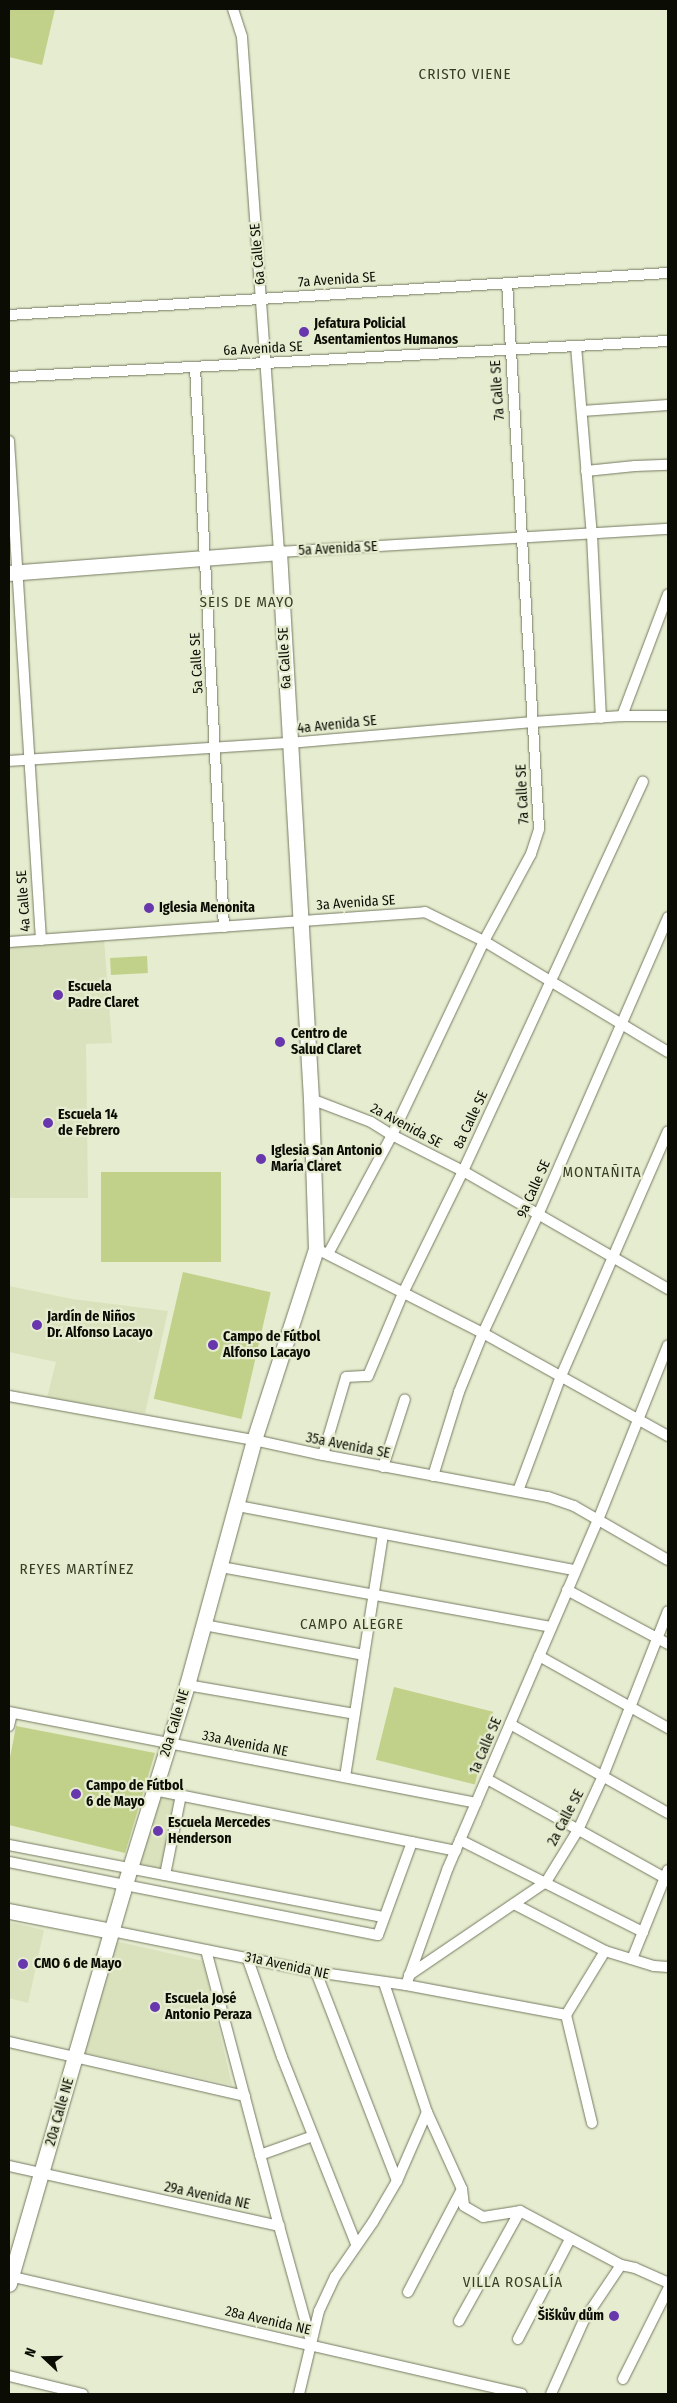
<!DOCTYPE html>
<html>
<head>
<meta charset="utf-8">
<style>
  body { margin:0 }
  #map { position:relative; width:677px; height:2403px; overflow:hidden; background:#e5eccf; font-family:"Fira Sans Condensed",sans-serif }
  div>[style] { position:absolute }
  .built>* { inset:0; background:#d9e2bd }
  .green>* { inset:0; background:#c1d189; transform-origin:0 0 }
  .roads { filter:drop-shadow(0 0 1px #757b61) drop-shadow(0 0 1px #757b61) }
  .street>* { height:10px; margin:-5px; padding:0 5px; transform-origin:5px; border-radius:5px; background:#fff }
  .secondary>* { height:15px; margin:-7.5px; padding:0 7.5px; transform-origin:7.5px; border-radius:7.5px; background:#fff }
  .dots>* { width:14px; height:14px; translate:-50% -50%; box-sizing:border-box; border:2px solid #e5eccf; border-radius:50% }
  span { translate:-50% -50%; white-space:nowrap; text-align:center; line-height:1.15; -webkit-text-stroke:4.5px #e5eccf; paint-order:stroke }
  .street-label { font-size:14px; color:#0b0d04 }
  .poi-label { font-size:14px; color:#0b0d04; font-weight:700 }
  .left { translate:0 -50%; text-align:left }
  .right { translate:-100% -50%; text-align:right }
  .neighbourhood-label { font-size:15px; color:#373d25; letter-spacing:1px }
  .frame { position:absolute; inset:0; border:10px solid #0b0d04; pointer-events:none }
  .north { position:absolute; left:20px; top:2333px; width:50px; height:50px; -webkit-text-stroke:4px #e5eccf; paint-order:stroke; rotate:291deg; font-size:14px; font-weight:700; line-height:20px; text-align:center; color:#0b0d04 }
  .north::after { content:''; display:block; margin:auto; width:18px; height:22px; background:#0b0d04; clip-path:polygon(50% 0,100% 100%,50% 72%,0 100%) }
</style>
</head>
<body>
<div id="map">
  <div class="built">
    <i style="clip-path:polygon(104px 939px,112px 1043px,86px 1044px,88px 1198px,9px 1198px,9px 947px)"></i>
    <i style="clip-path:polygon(9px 1286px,72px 1299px,168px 1311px,145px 1413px,47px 1398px,56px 1362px,9px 1352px)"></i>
    <i style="clip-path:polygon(157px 1795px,177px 1799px,163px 1869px,136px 1863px)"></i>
    <i style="clip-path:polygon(9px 1922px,44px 1930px,28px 2003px,9px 1998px)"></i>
    <i style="clip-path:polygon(115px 1941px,203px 1961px,232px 2085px,85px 2053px)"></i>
  </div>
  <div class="green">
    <i style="clip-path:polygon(9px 9px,55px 9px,42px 65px,9px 57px)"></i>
    <i style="left:147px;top:956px;width:17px;height:37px;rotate:87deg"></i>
    <i style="left:101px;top:1172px;width:120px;height:90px"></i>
    <i style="left:183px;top:1272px;width:90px;height:130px;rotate:13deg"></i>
    <i style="left:394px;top:1687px;width:102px;height:75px;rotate:14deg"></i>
    <i style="clip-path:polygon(16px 1726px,155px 1753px,125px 1853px,9px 1825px,9px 1763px)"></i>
  </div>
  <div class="roads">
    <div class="street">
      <i style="left:233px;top:9px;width:29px;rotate:72deg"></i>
      <i style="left:242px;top:37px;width:516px;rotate:85.89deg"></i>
      <i style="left:279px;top:552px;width:390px;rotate:-3.4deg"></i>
      <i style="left:9px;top:315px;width:660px;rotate:-3.65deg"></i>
      <i style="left:576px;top:346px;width:190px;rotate:85.2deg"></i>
      <i style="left:592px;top:535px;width:183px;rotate:87.2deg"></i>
      <i style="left:195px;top:367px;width:561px;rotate:87.04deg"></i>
      <i style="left:9px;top:377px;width:660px;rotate:-3.13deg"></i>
      <i style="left:582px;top:411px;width:86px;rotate:-4deg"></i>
      <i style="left:9px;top:441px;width:500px;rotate:86.33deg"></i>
      <i style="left:586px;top:471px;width:49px;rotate:-5.8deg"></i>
      <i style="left:635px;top:466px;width:33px;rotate:-2deg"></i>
      <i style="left:622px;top:716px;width:130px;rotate:-69.3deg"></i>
      <i style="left:9px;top:761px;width:281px;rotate:-3.7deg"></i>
      <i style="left:289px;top:743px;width:245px;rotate:-4.9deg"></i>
      <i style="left:533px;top:722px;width:89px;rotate:-3.9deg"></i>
      <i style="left:622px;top:716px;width:46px"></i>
      <i style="left:9px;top:942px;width:417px;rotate:-4.1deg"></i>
      <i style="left:425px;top:912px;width:66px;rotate:26.2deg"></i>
      <i style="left:484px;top:941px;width:215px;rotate:31.1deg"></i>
      <i style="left:311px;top:1099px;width:64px;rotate:21deg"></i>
      <i style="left:371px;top:1122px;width:25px;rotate:32deg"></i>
      <i style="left:392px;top:1135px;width:80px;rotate:26.9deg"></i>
      <i style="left:463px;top:1171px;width:237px;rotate:29.9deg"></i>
      <i style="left:323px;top:1252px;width:179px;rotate:26.9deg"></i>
      <i style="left:483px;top:1333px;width:212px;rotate:29.1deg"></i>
      <i style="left:328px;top:1254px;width:135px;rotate:-61.7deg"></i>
      <i style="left:392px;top:1135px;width:215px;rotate:-64.6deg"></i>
      <i style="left:484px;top:941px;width:99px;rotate:-61.6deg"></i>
      <i style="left:531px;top:854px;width:26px;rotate:-72deg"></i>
      <i style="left:539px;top:829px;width:547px;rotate:-93.35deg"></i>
      <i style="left:9px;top:1396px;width:249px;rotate:10.2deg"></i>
      <i style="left:254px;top:1440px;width:66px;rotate:12.3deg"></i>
      <i style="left:318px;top:1454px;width:234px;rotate:10.6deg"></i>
      <i style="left:548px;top:1497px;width:28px;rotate:19deg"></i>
      <i style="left:574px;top:1506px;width:108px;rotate:29.9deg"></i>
      <i style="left:323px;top:1455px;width:81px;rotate:-73.6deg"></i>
      <i style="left:346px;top:1377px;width:22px;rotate:-3deg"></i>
      <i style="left:368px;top:1376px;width:90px;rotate:-67.1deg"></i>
      <i style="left:403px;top:1293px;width:136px;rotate:-63.8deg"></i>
      <i style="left:463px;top:1171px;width:429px;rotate:-65.2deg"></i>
      <i style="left:383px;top:1467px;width:71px;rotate:-72.1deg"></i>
      <i style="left:433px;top:1476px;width:88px;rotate:-72.8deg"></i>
      <i style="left:459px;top:1392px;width:64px;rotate:-67.9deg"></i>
      <i style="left:483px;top:1333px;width:130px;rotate:-65deg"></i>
      <i style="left:538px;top:1215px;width:325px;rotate:-66.4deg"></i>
      <i style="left:518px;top:1491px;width:123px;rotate:-69.5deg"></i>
      <i style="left:561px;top:1376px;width:267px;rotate:-66.4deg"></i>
      <i style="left:238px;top:1506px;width:343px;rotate:10.8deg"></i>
      <i style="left:221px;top:1567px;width:335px;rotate:10.3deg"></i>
      <i style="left:567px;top:1590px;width:115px;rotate:28.1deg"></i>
      <i style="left:204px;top:1625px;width:163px;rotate:10.6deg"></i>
      <i style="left:539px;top:1656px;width:148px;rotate:29.2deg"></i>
      <i style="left:187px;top:1685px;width:170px;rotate:9.8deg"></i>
      <i style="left:9px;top:1712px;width:476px;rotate:11deg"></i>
      <i style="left:510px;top:1724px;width:181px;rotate:29.4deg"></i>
      <i style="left:9px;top:1726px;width:13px;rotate:-77deg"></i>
      <i style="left:345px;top:1777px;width:245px;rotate:-81.1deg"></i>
      <i style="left:487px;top:1779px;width:204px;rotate:29.1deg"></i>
      <i style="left:154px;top:1790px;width:308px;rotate:11.4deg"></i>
      <i style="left:460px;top:1840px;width:205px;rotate:26.7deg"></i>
      <i style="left:9px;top:1845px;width:382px;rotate:10.9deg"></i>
      <i style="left:9px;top:1862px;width:376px;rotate:11.2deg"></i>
      <i style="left:378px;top:1935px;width:99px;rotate:-69.9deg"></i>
      <i style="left:165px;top:1875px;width:82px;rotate:-78.7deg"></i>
      <i style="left:514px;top:1904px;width:102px;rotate:27.3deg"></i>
      <i style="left:605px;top:1951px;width:51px;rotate:17deg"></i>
      <i style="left:654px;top:1966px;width:14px;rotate:4deg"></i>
      <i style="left:112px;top:1931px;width:208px;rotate:11.4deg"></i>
      <i style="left:316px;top:1972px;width:91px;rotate:8.2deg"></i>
      <i style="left:406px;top:1985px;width:163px;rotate:10.6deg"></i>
      <i style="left:206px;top:1950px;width:285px;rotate:75.2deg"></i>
      <i style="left:247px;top:1957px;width:106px;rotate:70.7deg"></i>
      <i style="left:282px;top:2057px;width:201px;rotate:68.4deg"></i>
      <i style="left:632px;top:1959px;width:96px;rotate:-68deg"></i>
      <i style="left:316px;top:1972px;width:224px;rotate:68.8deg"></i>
      <i style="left:409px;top:1975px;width:166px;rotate:-34.2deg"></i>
      <i style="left:546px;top:1882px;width:61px;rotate:-58.4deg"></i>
      <i style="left:578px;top:1830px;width:60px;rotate:-65.2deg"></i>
      <i style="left:603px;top:1776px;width:177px;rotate:-68.5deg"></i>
      <i style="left:384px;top:1983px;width:136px;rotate:71.6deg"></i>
      <i style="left:427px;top:2112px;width:85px;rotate:65.6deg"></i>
      <i style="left:462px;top:2189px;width:17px;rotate:83deg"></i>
      <i style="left:464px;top:2206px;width:22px;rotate:30deg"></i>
      <i style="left:483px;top:2217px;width:37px;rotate:-9deg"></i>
      <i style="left:520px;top:2211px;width:115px;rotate:28.1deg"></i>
      <i style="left:621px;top:2265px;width:14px;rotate:12deg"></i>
      <i style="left:635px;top:2268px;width:36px;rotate:24deg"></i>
      <i style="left:406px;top:1985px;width:124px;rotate:-70.3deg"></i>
      <i style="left:448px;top:1868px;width:379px;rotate:-66.7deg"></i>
      <i style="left:598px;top:1520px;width:188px;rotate:-68.2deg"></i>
      <i style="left:9px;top:2042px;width:242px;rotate:12.9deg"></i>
      <i style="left:592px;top:2123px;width:111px;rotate:-103.5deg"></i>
      <i style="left:566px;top:2015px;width:75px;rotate:-58.6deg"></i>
      <i style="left:260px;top:2155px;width:56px;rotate:-19.7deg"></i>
      <i style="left:9px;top:2166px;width:277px;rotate:12.5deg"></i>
      <i style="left:279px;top:2226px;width:123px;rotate:74.5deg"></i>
      <i style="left:9px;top:2276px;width:526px;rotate:12.95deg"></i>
      <i style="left:408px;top:2292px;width:116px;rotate:-62.3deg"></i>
      <i style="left:459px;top:2321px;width:126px;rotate:-61deg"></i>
      <i style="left:518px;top:2339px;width:113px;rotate:-62.5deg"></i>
      <i style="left:9px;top:2376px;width:76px;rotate:13.7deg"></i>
      <i style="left:623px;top:2379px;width:101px;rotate:-63.4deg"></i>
      <i style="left:299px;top:2394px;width:85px;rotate:-76.5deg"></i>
      <i style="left:319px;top:2311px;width:38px;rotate:-65deg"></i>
      <i style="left:335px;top:2277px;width:67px;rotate:-55.4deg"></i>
      <i style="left:373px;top:2222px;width:48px;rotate:-59.7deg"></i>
      <i style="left:397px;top:2181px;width:75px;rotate:-66.5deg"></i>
      <i style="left:551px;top:2394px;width:81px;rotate:-66deg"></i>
      <i style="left:584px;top:2320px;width:66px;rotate:-56.1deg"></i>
    </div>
    <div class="secondary">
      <i style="left:9px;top:573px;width:271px;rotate:-4.4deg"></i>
      <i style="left:279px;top:552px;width:548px;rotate:86.65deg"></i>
      <i style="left:311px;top:1099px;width:150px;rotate:88.1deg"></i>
      <i style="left:316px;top:1249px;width:201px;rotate:108deg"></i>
      <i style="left:254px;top:1440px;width:254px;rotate:105.3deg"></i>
      <i style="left:187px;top:1685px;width:216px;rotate:107.3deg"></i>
      <i style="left:123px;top:1891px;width:409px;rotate:106.2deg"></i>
      <i style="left:9px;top:1911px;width:105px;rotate:11deg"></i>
    </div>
  </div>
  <div class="dots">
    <i style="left:304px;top:332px;background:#6836ad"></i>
    <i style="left:149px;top:908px;background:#6836ad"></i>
    <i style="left:58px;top:995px;background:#6836ad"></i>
    <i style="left:280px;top:1042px;background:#6836ad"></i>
    <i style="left:48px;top:1123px;background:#6836ad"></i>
    <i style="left:261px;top:1159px;background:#6836ad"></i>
    <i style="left:37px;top:1325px;background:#6836ad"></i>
    <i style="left:213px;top:1345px;background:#6836ad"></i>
    <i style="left:76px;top:1794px;background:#6836ad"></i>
    <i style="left:158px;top:1831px;background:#6836ad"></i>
    <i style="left:23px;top:1964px;background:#6836ad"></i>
    <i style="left:155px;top:2007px;background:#6836ad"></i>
    <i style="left:614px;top:2316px;background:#6836ad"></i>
  </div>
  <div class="street-label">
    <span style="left:258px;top:254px;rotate:-95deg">6a Calle SE</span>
    <span style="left:337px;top:280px;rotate:-4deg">7a Avenida SE</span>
    <span style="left:263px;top:349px;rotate:-3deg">6a Avenida SE</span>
    <span style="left:498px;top:390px;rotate:-94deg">7a Calle SE</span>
    <span style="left:338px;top:549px;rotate:-3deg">5a Avenida SE</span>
    <span style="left:285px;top:658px;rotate:-93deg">6a Calle SE</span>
    <span style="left:197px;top:663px;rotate:-93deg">5a Calle SE</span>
    <span style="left:337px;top:725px;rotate:-6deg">4a Avenida SE</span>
    <span style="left:523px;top:794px;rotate:-93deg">7a Calle SE</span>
    <span style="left:24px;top:901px;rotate:-94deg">4a Calle SE</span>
    <span style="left:356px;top:903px;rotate:-4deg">3a Avenida SE</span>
    <span style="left:471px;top:1120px;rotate:-65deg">8a Calle SE</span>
    <span style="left:406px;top:1126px;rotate:28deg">2a Avenida SE</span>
    <span style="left:534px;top:1189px;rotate:-66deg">9a Calle SE</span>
    <span style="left:348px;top:1446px;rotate:11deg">35a Avenida SE</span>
    <span style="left:175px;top:1723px;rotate:-73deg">20a Calle NE</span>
    <span style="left:245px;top:1744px;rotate:11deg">33a Avenida NE</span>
    <span style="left:486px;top:1746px;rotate:-67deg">1a Calle SE</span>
    <span style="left:566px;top:1818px;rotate:-62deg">2a Calle SE</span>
    <span style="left:287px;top:1966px;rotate:12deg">31a Avenida NE</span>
    <span style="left:60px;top:2112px;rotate:-74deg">20a Calle NE</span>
    <span style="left:207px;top:2196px;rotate:12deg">29a Avenida NE</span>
    <span style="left:268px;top:2321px;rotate:13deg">28a Avenida NE</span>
  </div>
  <div class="poi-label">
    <span class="left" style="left:314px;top:332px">Jefatura Policial<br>Asentamientos Humanos</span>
    <span class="left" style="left:159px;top:908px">Iglesia Menonita</span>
    <span class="left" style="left:68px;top:995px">Escuela<br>Padre Claret</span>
    <span class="left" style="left:291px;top:1042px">Centro de<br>Salud Claret</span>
    <span class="left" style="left:58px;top:1123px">Escuela 14<br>de Febrero</span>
    <span class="left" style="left:271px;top:1159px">Iglesia San Antonio<br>María Claret</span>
    <span class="left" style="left:47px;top:1325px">Jardín de Niños<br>Dr. Alfonso Lacayo</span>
    <span class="left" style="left:223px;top:1345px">Campo de Fútbol<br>Alfonso Lacayo</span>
    <span class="left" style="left:86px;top:1794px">Campo de Fútbol<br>6 de Mayo</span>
    <span class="left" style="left:168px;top:1831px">Escuela Mercedes<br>Henderson</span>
    <span class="left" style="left:34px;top:1964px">CMO 6 de Mayo</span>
    <span class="left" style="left:165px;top:2007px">Escuela José<br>Antonio Peraza</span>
    <span class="right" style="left:604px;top:2316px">Šiškův dům</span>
  </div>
  <div class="neighbourhood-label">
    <span style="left:465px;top:75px">CRISTO VIENE</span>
    <span style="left:247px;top:603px">SEIS DE MAYO</span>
    <span style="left:602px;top:1173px">MONTAÑITA</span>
    <span style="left:77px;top:1570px">REYES MARTÍNEZ</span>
    <span style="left:352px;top:1625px">CAMPO ALEGRE</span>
    <span style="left:513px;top:2283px">VILLA ROSALÍA</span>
  </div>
  <div class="frame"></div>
  <div class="north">N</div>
</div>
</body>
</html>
